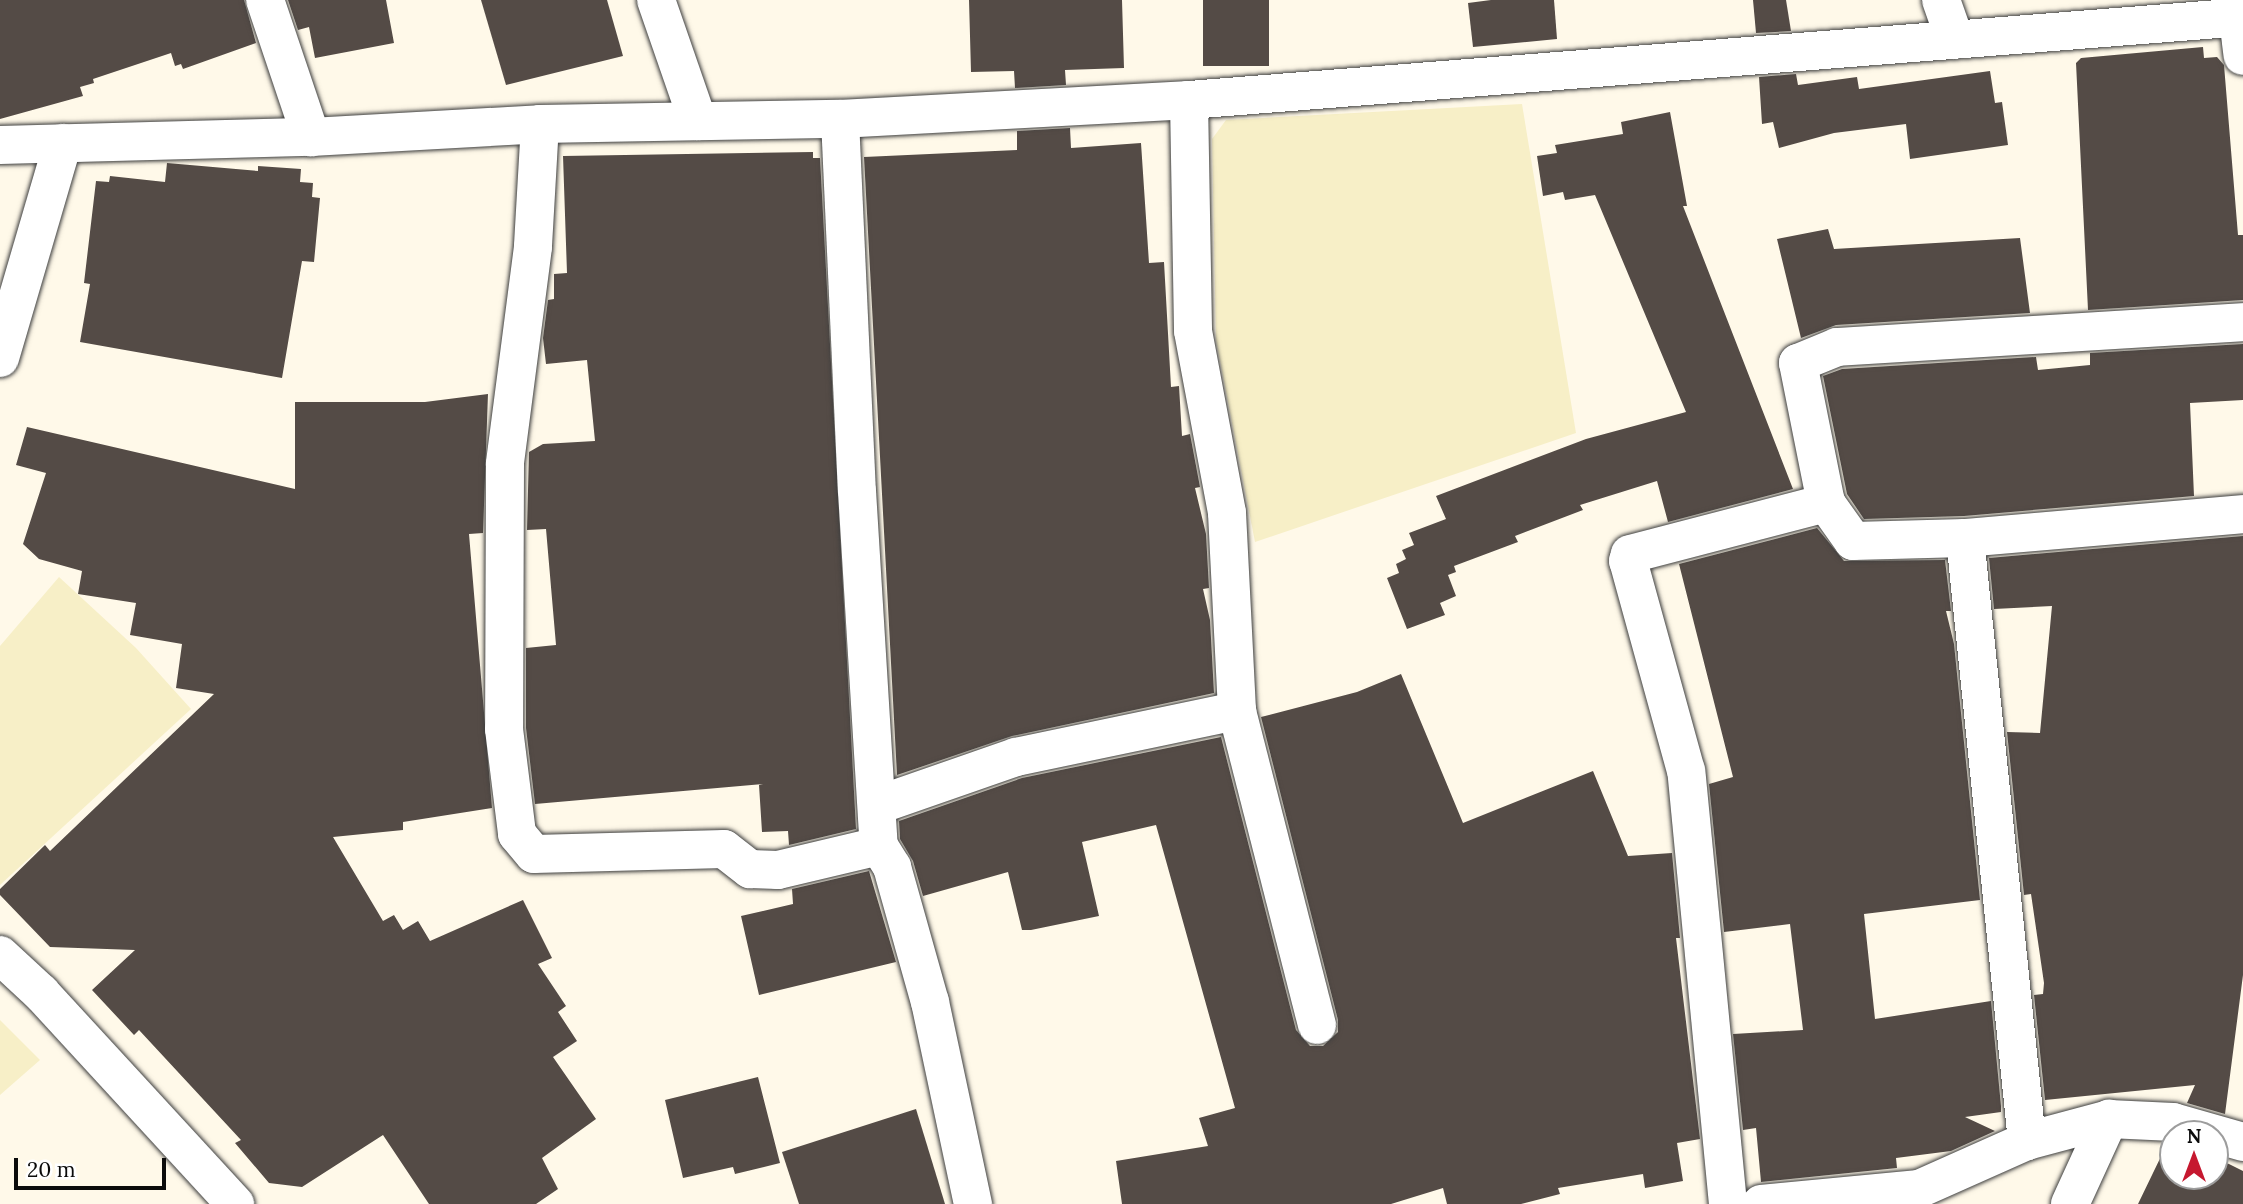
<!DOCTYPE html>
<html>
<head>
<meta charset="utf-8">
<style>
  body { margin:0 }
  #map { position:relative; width:2243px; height:1204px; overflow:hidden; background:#fff9e9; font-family:Lora,serif }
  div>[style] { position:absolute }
  .farmland>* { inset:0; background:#f7efc7 }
  .building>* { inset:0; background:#544b46; transform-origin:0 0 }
  .roads { filter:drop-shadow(0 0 2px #3e3e3e) drop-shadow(0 0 2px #3e3e3e) }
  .minor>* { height:38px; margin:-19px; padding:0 19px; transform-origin:19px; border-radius:19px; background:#fff }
  .tertiary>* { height:38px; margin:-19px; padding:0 19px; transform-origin:19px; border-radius:19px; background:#fff }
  span { translate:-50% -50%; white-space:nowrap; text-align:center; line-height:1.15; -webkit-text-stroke:7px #fff; paint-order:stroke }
  .north { position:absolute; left:2159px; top:1120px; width:70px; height:70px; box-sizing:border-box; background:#fff; border:2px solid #9d9d9d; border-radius:50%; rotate:0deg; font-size:19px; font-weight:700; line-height:28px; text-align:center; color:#0b0b0b }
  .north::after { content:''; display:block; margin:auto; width:24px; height:32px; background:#c6182f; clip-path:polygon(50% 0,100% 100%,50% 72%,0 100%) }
  .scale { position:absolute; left:14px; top:1158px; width:152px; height:32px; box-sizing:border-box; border:4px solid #0b0b0b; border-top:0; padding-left:9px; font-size:21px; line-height:24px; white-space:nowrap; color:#0b0b0b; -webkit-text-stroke:5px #fff; paint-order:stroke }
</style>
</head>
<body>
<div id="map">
  <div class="farmland">
    <i style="clip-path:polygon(1522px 104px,1576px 433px,1255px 542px,1216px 340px,1212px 139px,1226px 120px)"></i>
    <i style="clip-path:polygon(59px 577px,136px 648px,191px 709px,0 885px,0 646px)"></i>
    <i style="clip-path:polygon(0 1020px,40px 1060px,0 1095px)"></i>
  </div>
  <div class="building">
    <i style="clip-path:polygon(0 0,244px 0,256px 43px,183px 69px,181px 64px,175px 66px,171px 53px,93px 79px,94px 83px,80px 87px,83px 96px,0 119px)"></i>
    <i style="clip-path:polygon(288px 0,386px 0,394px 43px,315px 58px,309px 27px,298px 30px)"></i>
    <i style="clip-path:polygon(481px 0,607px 0,623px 56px,506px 85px)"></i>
    <i style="clip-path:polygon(969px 0,1122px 0,1124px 68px,1065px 70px,1066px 85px,1015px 88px,1014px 71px,971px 72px)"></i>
    <i style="left:1203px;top:0;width:66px;height:66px"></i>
    <i style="clip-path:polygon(1491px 0,1554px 0,1557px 39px,1473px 47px,1468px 3px)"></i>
    <i style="clip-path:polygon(1753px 0,1786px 0,1791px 31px,1756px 33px)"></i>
    <i style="clip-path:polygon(2203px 47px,2204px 58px,2217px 57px,2224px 65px,2238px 235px,2243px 235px,2243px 300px,2088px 310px,2076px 63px,2081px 58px)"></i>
    <i style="clip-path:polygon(1990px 71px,1995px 103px,2002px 102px,2008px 145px,1910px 159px,1906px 124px,1834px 133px,1779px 148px,1773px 122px,1762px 124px,1759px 77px,1796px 74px,1798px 85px,1857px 77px,1859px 89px)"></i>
    <i style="clip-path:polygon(1670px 112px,1687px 206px,1683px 206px,1793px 489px,1668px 522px,1657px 481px,1580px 505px,1583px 510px,1515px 536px,1518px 542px,1454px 566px,1456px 572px,1448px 575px,1456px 596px,1440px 603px,1445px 615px,1407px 629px,1387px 578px,1399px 573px,1396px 564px,1406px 559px,1402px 550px,1414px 545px,1409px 533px,1446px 519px,1436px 496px,1586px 439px,1686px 412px,1595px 195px,1565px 200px,1563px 192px,1543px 196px,1537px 156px,1557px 153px,1555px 145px,1623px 134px,1621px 122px)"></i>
    <i style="clip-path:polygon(1070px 128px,1071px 148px,1141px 143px,1149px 263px,1164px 262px,1171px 387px,1179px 386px,1182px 436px,1190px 434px,1200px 487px,1195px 488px,1206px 534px,1209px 588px,1203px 589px,1210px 620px,1214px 693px,1012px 736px,897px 775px,864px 157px,1017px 150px,1017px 131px)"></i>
    <i style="clip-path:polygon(813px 152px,813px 158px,820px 158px,856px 829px,789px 845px,788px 831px,762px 832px,759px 785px,763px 784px,535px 804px,526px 728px,526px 648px,556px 645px,546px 529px,527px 530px,529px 452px,543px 444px,595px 441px,587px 360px,546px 364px,543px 338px,548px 300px,554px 299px,554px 274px,567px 273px,563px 156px)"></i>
    <i style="clip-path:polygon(167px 163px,258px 171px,258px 166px,301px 169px,300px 182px,313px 183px,312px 197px,320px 198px,314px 262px,302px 261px,282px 378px,80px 342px,90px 284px,84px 283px,96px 181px,109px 182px,110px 176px,165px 182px)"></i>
    <i style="clip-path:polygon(1828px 229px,1834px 249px,2020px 238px,2030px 313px,1836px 325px,1801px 338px,1777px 239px)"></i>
    <i style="clip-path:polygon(2243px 344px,2243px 400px,2190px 403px,2194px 496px,1964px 516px,1864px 519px,1847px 494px,1823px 376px,1842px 369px,2036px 357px,2038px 370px,2090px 365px,2090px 353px)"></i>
    <i style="clip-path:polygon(488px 394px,483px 533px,469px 534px,492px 808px,403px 822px,403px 830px,333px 837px,383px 921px,394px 915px,403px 930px,418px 921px,430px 941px,523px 900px,552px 958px,538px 964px,566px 1006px,558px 1012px,577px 1041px,553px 1057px,596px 1119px,542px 1158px,558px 1189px,536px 1204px,429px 1204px,383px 1135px,302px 1187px,269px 1183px,235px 1143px,241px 1140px,139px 1030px,134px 1035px,92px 990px,135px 950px,50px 947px,0 895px,0 889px,45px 845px,50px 851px,214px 694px,176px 688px,182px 644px,130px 635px,136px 603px,78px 594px,82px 571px,39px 559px,23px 544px,46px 473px,16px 465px,27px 427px,295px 489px,295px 402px,425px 402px)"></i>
    <i style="clip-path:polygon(1817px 528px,1844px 561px,1945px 560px,1951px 611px,1946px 611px,1954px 644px,1980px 900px,1864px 914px,1875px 1019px,1991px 1001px,2001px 1106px,2001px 1112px,1965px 1117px,1995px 1131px,1951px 1151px,1896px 1158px,1897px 1168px,1761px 1182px,1756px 1128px,1743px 1130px,1733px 1034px,1803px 1030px,1790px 924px,1724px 932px,1709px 784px,1733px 777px,1679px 564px)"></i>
    <i style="clip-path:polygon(2243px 536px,2243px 975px,2225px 1114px,2187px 1103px,2195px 1085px,2045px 1100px,2034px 995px,2043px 994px,2044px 983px,2031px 894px,2024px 895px,2007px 732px,2040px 733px,2052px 606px,1994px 609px,1989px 558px)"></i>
    <i style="clip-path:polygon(1401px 674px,1463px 823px,1593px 771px,1628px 856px,1672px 853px,1680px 938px,1676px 938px,1700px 1139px,1677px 1143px,1683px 1181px,1645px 1188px,1643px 1174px,1558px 1188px,1560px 1194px,1521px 1204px,1447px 1204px,1443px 1188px,1391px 1204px,1122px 1204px,1116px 1161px,1208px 1146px,1199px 1118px,1235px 1108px,1156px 825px,1082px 842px,1099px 916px,1031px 930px,1022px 930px,1008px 872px,923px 896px,913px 861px,900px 839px,899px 821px,1022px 778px,1221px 737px,1296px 1030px,1310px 1046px,1323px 1046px,1338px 1032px,1338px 1020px,1261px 717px,1357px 692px)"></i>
    <i style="clip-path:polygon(869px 871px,896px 962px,759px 995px,741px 916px,793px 904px,792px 889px)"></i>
    <i style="clip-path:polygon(758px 1077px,780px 1163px,735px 1174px,733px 1167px,683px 1178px,665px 1100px)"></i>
    <i style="clip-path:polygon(916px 1109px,945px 1204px,799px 1204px,782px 1152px)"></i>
    <i style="clip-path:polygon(2167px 1144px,2173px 1145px,2173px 1176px,2215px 1176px,2215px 1157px,2243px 1171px,2243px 1204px,2138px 1204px)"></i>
  </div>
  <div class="roads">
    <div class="minor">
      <i style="left:265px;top:0;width:145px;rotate:71.4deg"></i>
      <i style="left:1941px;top:0;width:42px;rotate:70.7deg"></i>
      <i style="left:2238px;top:18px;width:38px;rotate:83deg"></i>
      <i style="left:1189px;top:100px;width:231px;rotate:89deg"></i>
      <i style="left:1193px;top:331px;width:185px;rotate:79.4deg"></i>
      <i style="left:1227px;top:513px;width:198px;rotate:87.1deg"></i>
      <i style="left:1237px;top:711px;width:324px;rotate:75.7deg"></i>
      <i style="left:840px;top:119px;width:372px;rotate:87.4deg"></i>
      <i style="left:857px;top:491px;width:356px;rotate:86.5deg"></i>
      <i style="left:879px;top:846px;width:25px;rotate:58deg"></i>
      <i style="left:892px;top:867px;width:140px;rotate:74.3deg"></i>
      <i style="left:930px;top:1002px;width:207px;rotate:78deg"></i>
      <i style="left:540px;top:124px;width:123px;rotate:93.3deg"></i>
      <i style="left:533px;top:247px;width:219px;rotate:97.4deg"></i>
      <i style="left:505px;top:464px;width:265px;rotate:90.2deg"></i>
      <i style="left:504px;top:729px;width:106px;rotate:82.9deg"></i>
      <i style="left:517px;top:834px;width:26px;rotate:50deg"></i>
      <i style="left:534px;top:854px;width:190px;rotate:-1.5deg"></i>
      <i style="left:724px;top:849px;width:33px;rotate:38deg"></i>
      <i style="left:750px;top:869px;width:28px;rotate:2deg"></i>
      <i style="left:778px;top:870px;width:104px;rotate:-13.4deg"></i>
      <i style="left:0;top:145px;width:311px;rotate:-1.5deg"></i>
      <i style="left:311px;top:137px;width:229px;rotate:-3.2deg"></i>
      <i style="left:540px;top:124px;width:300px;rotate:-1deg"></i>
      <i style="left:840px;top:119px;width:350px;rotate:-3.1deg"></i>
      <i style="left:1189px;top:100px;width:1057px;rotate:-4.5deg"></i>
      <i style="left:0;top:358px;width:224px;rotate:-73.7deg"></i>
      <i style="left:1965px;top:538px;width:279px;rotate:-4.9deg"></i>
      <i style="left:878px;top:805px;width:146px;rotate:-19.2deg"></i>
      <i style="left:1016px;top:757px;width:226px;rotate:-11.8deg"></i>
      <i style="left:2027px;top:1141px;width:606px;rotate:-95.87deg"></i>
      <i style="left:1965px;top:538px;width:112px;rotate:178.5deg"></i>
      <i style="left:1853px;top:541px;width:47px;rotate:-125.4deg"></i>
      <i style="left:1826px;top:503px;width:143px;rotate:-101.3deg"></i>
      <i style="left:1798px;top:363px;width:42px;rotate:-22.3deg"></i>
      <i style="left:1837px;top:347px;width:407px;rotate:-3.5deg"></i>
      <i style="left:1728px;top:1204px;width:435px;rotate:-95.5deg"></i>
      <i style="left:1686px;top:771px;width:218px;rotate:-105.4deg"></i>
      <i style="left:1628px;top:561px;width:7px;rotate:-74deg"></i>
      <i style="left:1630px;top:554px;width:203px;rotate:-14.6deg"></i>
      <i style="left:1761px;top:1204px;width:159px;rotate:-5.4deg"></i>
      <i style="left:1919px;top:1189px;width:118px;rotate:-24deg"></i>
      <i style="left:2027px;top:1141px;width:85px;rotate:-15deg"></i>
      <i style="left:2109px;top:1119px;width:64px;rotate:2.7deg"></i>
      <i style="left:2173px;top:1122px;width:73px;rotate:15.9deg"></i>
      <i style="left:2070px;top:1204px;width:94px;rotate:-65.4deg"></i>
    </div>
    <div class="tertiary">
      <i style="left:656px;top:0;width:128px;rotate:70.9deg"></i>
      <i style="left:0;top:955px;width:56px;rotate:42.8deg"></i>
      <i style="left:41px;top:993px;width:287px;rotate:47.4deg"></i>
    </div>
  </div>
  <div class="north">N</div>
  <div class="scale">20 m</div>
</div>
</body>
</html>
